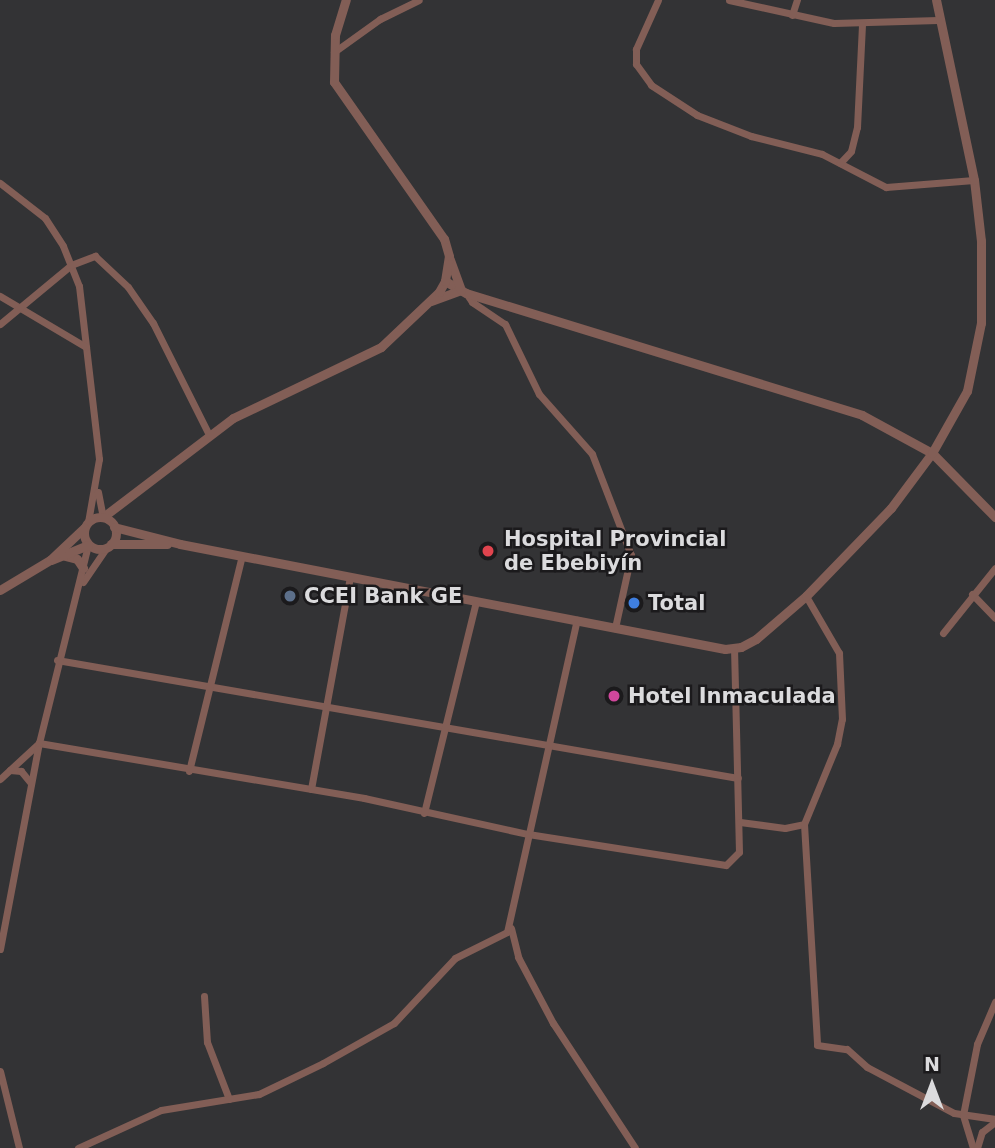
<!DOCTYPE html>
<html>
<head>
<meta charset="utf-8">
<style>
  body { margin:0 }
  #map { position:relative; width:995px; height:1148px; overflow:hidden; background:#333335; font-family:"DejaVu Sans",sans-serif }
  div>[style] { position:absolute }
  .minor>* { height:7px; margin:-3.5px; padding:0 3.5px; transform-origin:3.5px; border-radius:3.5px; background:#825e56 }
  .tertiary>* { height:9px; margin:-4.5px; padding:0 4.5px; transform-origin:4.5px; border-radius:4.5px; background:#825e56 }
  .tertiary>.ring { margin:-4.5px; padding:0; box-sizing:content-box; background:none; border:9px solid #825e56; border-radius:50% }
  .dots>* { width:19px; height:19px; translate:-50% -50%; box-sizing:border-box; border:4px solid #1b1a1c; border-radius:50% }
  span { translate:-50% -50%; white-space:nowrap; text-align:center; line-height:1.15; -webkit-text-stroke:5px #1b1a1c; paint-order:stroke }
  .poi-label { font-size:21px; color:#dbdbdd; font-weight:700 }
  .left { translate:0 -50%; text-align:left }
  .north { position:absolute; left:897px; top:1050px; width:70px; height:70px; -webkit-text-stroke:5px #1b1a1c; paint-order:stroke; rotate:0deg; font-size:19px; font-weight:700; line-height:28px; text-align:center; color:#dbdbdd }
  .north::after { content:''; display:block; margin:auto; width:24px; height:32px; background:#dbdbdd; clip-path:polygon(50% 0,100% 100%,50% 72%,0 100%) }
</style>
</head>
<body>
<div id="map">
  <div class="minor">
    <i style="left:658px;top:0;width:54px;rotate:114.2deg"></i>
    <i style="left:636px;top:49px;width:15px;rotate:90deg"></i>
    <i style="left:636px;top:64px;width:26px;rotate:54deg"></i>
    <i style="left:651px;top:85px;width:55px;rotate:33.1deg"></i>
    <i style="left:697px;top:115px;width:58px;rotate:21.3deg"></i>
    <i style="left:751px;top:136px;width:73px;rotate:14.2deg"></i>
    <i style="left:822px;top:154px;width:72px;rotate:27.3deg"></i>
    <i style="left:886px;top:187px;width:88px;rotate:-4.5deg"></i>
    <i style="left:729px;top:0;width:107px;rotate:12.4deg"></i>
    <i style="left:834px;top:23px;width:104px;rotate:-1.7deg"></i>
    <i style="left:792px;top:15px;width:16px;rotate:-72deg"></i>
    <i style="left:334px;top:52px;width:57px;rotate:-35.7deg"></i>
    <i style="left:380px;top:19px;width:43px;rotate:-26deg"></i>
    <i style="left:840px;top:163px;width:16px;rotate:-47deg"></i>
    <i style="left:851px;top:151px;width:25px;rotate:-76deg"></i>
    <i style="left:857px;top:127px;width:103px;rotate:-87.2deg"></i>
    <i style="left:0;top:183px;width:57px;rotate:37.9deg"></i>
    <i style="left:45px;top:218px;width:33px;rotate:57deg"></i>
    <i style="left:63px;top:246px;width:43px;rotate:68.2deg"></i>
    <i style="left:79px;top:286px;width:174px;rotate:83.4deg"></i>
    <i style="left:99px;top:459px;width:64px;rotate:99.9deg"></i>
    <i style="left:466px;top:293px;width:11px;rotate:56deg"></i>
    <i style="left:472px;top:302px;width:40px;rotate:34deg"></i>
    <i style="left:505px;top:324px;width:78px;rotate:64.1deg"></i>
    <i style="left:539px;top:394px;width:80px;rotate:48.5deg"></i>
    <i style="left:592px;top:454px;width:108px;rotate:68.9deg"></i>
    <i style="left:631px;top:555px;width:75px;rotate:102.4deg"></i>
    <i style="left:0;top:296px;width:100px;rotate:30.7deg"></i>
    <i style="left:0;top:324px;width:92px;rotate:-39.7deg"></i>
    <i style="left:71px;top:265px;width:26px;rotate:-21deg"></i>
    <i style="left:95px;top:256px;width:45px;rotate:43.2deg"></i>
    <i style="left:128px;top:287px;width:44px;rotate:55.2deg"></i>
    <i style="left:153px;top:323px;width:125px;rotate:63.4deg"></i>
    <i style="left:98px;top:492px;width:25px;rotate:79deg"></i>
    <i style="left:83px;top:582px;width:42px;rotate:-55.6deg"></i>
    <i style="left:972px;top:594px;width:33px;rotate:46deg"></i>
    <i style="left:943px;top:633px;width:83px;rotate:-51.3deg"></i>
    <i style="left:57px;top:660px;width:691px;rotate:9.83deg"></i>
    <i style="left:10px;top:770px;width:11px;rotate:5deg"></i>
    <i style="left:21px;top:771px;width:14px;rotate:51deg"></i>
    <i style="left:189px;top:771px;width:221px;rotate:-76.2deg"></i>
    <i style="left:0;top:779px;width:53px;rotate:-42.7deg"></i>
    <i style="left:39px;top:743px;width:330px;rotate:9.6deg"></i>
    <i style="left:364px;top:798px;width:168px;rotate:12.4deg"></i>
    <i style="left:528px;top:834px;width:200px;rotate:8.9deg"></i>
    <i style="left:726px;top:865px;width:18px;rotate:-45deg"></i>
    <i style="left:739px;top:852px;width:203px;rotate:-91.4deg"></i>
    <i style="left:311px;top:789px;width:216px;rotate:-79.6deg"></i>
    <i style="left:424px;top:813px;width:218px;rotate:-76.2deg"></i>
    <i style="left:740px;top:822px;width:45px;rotate:7.6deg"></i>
    <i style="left:785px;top:828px;width:19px;rotate:-12deg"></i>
    <i style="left:804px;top:824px;width:87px;rotate:-67.6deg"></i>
    <i style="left:837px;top:744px;width:25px;rotate:-79deg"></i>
    <i style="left:842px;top:719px;width:66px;rotate:-92.6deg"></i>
    <i style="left:839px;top:653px;width:66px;rotate:-120.1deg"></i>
    <i style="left:804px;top:824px;width:221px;rotate:86.6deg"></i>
    <i style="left:817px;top:1045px;width:30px;rotate:8deg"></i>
    <i style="left:847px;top:1049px;width:27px;rotate:42deg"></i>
    <i style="left:867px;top:1067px;width:98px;rotate:27.9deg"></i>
    <i style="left:954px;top:1113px;width:41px;rotate:8.3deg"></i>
    <i style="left:511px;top:928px;width:30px;rotate:76deg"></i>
    <i style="left:518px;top:957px;width:75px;rotate:62.1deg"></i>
    <i style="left:553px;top:1023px;width:149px;rotate:56.7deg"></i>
    <i style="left:0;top:949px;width:210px;rotate:-79.3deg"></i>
    <i style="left:39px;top:743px;width:204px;rotate:-76.1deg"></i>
    <i style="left:204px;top:996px;width:46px;rotate:86.3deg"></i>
    <i style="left:207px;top:1042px;width:61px;rotate:68.9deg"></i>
    <i style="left:0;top:1071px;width:79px;rotate:76.1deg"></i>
    <i style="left:78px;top:1148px;width:91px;rotate:-24.6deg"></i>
    <i style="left:161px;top:1110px;width:99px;rotate:-9.3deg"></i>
    <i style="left:259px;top:1094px;width:71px;rotate:-25.8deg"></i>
    <i style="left:323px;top:1063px;width:81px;rotate:-29.4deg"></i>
    <i style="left:394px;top:1023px;width:89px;rotate:-46.8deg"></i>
    <i style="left:455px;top:958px;width:58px;rotate:-26.6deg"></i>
    <i style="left:507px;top:932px;width:320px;rotate:-77.4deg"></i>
    <i style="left:973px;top:1148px;width:34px;rotate:-107deg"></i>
    <i style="left:963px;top:1115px;width:72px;rotate:-78.8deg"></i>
    <i style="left:977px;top:1044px;width:46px;rotate:-66.8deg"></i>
    <i style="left:977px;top:1148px;width:17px;rotate:-73deg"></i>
    <i style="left:982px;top:1132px;width:16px;rotate:-38deg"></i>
  </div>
  <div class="tertiary">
    <i style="left:445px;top:281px;width:24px;rotate:30deg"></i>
    <i style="left:466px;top:293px;width:414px;rotate:17.1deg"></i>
    <i style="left:862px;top:415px;width:80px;rotate:28.5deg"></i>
    <i style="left:932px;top:453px;width:90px;rotate:45.5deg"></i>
    <i style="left:431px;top:301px;width:32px;rotate:-20deg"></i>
    <i style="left:461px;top:290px;width:33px;rotate:-110deg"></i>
    <i style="left:103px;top:517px;width:163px;rotate:-37.3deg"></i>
    <i style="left:233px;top:418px;width:164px;rotate:-25.6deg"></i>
    <i style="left:381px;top:347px;width:80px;rotate:-43.5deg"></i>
    <i style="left:439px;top:292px;width:13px;rotate:-61deg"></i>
    <i style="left:445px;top:281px;width:25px;rotate:-81deg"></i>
    <i style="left:449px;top:256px;width:18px;rotate:-106deg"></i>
    <i style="left:444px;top:239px;width:192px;rotate:-125deg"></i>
    <i style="left:334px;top:82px;width:47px;rotate:-88.8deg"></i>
    <i style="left:335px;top:35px;width:37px;rotate:-73deg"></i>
    <i class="ring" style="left:84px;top:517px;width:23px;height:23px"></i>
    <i style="left:114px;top:527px;width:68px;rotate:14.4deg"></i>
    <i style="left:180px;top:544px;width:555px;rotate:10.91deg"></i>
    <i style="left:725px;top:649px;width:16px;rotate:-7deg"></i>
    <i style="left:741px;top:647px;width:17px;rotate:-28deg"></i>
    <i style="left:756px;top:639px;width:66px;rotate:-40.7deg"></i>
    <i style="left:806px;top:596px;width:122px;rotate:-46deg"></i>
    <i style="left:891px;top:508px;width:69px;rotate:-53.3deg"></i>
    <i style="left:932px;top:453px;width:71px;rotate:-60.6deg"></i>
    <i style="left:967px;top:391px;width:69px;rotate:-78.4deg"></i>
    <i style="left:981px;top:323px;width:82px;rotate:-90deg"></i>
    <i style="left:981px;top:241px;width:61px;rotate:-96.5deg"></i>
    <i style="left:974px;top:180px;width:184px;rotate:-101.9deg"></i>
    <i style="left:111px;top:544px;width:56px"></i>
    <i style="left:65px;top:556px;width:12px;rotate:14deg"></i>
    <i style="left:77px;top:559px;width:11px;rotate:56deg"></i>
    <i style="left:51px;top:560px;width:40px;rotate:-22deg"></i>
    <i style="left:0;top:590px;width:58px;rotate:-31deg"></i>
    <i style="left:50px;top:560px;width:47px;rotate:-43.3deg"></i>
  </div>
  <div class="dots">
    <i style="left:488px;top:551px;background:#e0444e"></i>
    <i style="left:290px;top:596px;background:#5c6f8a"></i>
    <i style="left:634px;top:603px;background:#3f7fe0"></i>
    <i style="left:614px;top:696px;background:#d1479c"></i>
  </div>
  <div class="poi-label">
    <span class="left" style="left:504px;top:551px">Hospital Provincial<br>de Ebebiyín</span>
    <span class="left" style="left:304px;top:596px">CCEI Bank GE</span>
    <span class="left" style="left:648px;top:603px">Total</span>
    <span class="left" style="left:628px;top:696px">Hotel Inmaculada</span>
  </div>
  <div class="north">N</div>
</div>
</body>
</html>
